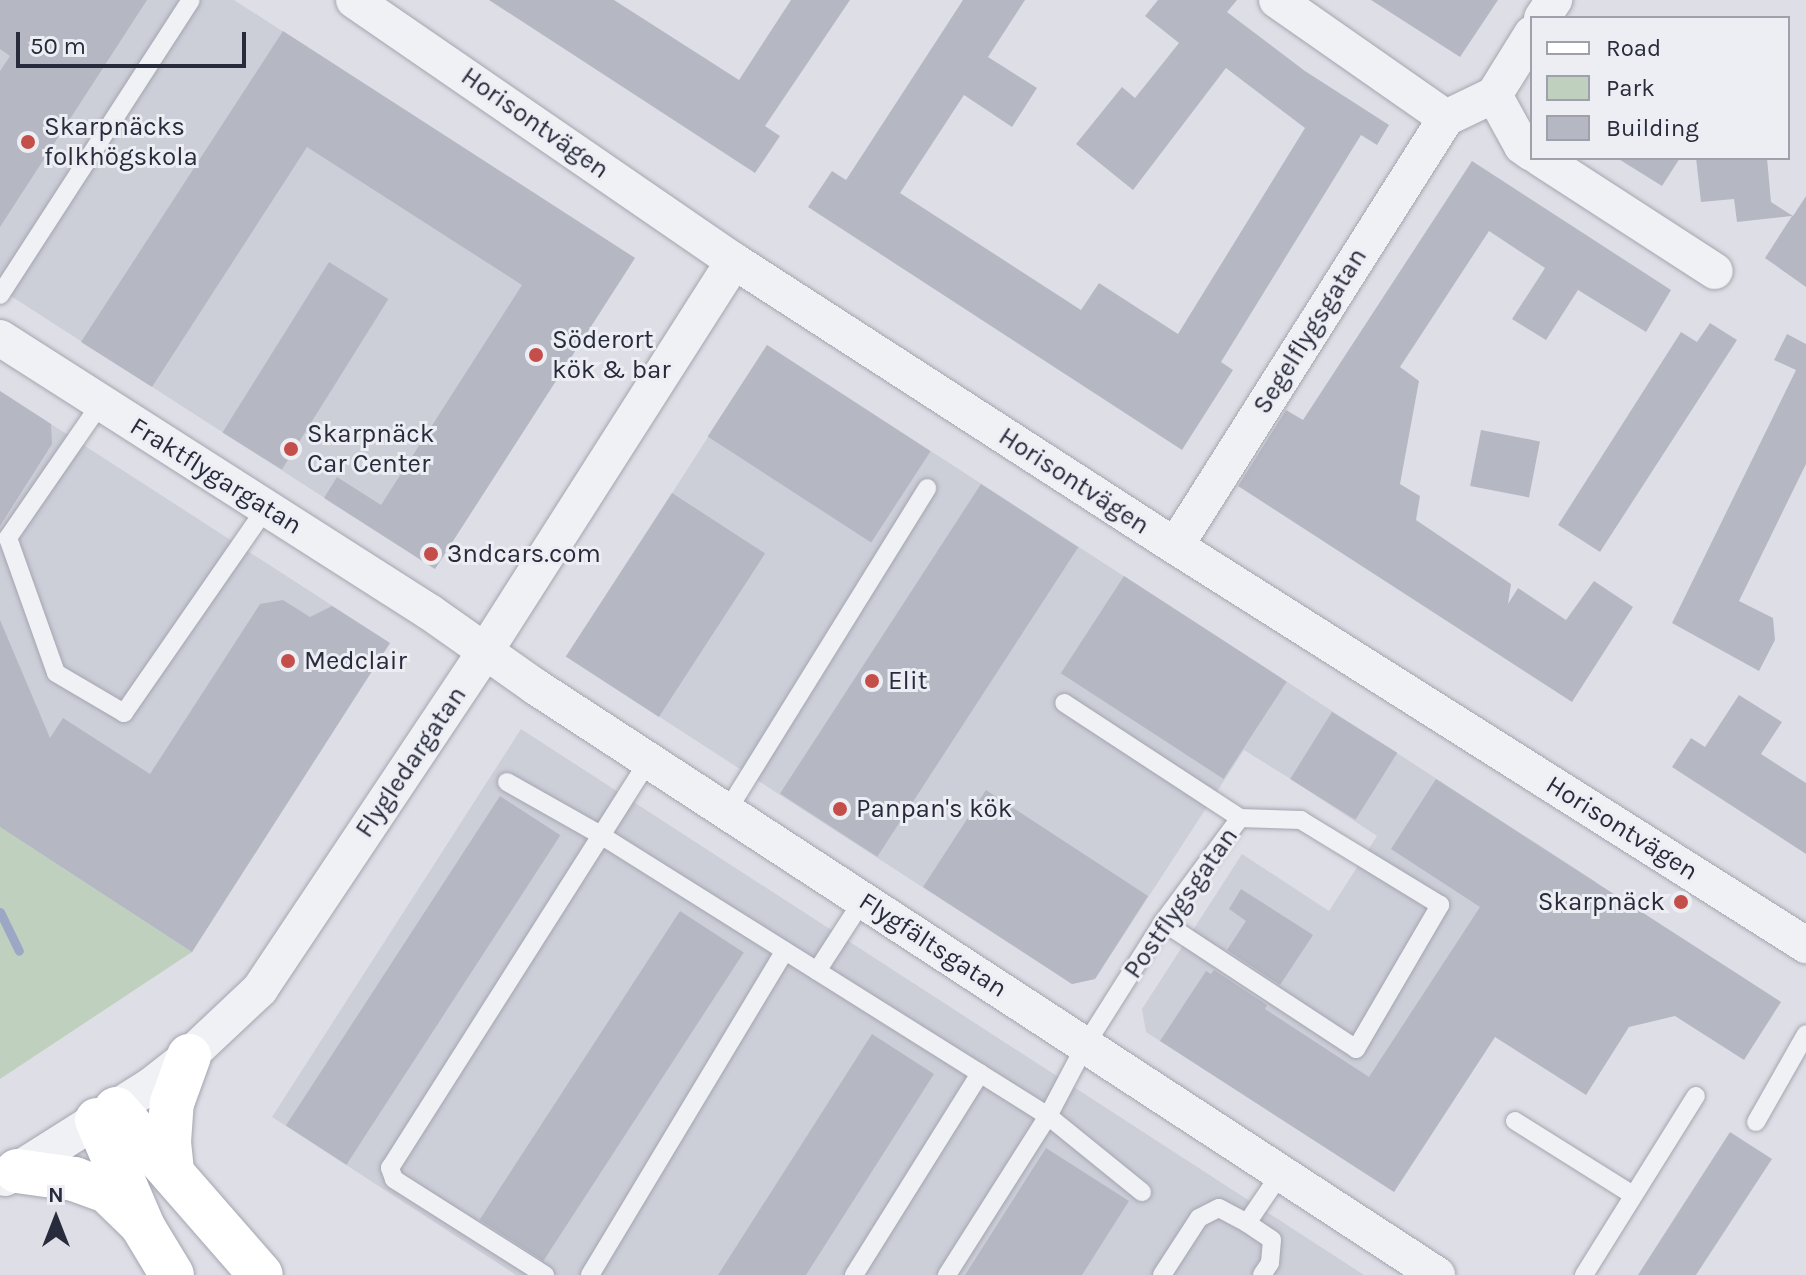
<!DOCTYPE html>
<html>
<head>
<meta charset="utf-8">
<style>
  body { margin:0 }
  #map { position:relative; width:1806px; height:1275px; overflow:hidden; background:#dedfe6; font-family:Karla,sans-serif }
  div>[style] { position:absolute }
  .built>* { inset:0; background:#ccced8 }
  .green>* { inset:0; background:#c0d0bf }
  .stream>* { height:9px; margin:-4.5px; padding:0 4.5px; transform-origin:4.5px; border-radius:4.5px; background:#9ba7c4 }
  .building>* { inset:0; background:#b5b8c3; transform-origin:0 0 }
  .roads { filter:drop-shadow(0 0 2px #a4a5b0) drop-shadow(0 0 2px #a4a5b0) }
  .service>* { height:18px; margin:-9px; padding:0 9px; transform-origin:9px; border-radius:9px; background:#f0f1f5 }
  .minor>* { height:36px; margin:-18px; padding:0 18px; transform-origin:18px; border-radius:18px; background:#f0f1f5 }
  .secondary>* { height:44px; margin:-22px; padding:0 22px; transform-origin:22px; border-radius:22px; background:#fff }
  .motorway>* { height:44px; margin:-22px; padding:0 22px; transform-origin:22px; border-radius:22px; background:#fff }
  .dots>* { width:22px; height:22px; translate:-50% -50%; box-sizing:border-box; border:4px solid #edeef4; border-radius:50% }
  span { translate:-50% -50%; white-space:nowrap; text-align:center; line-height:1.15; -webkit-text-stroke:6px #edeef4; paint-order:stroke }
  .street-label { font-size:26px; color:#282b3c }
  .poi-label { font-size:26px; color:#282b3c }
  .left { translate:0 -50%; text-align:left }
  .right { translate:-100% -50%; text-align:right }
  .legend { position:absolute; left:1530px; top:16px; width:260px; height:144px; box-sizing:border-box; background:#edeef4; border:2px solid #9ea0aa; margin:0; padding:10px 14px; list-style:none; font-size:24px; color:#282b3c }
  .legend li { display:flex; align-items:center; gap:16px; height:40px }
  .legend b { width:40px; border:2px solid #9ea0aa }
  .north { position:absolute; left:16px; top:1179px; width:80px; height:80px; -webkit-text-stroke:6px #edeef4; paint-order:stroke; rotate:0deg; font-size:22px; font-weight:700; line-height:32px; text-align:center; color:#282b3c }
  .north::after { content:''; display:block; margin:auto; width:28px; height:36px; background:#282b3c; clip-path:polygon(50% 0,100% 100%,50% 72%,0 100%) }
  .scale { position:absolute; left:16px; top:32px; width:230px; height:36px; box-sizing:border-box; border:4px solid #282b3c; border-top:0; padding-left:10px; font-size:24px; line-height:28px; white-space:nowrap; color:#282b3c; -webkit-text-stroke:6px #edeef4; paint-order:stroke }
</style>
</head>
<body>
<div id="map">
  <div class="built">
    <i style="clip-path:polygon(0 0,234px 0,635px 258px,435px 569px,0 289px)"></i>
    <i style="clip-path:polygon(767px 345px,1596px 882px,1394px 1192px,1146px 1032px,1142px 1009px,1242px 854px,1329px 911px,1377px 836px,1289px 778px,1244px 750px,1095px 979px,1072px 984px,567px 657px)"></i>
    <i style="clip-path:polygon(0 391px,390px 643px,192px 952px,0 827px)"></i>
    <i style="clip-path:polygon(521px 729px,1364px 1275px,516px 1275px,272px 1117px)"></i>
  </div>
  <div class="green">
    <i style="clip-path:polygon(0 827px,192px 952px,0 1079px)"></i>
  </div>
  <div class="stream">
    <i style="left:0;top:912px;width:43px;rotate:64deg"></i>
  </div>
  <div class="building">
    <i style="clip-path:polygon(0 0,147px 0,0 227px,0 71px,10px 56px,0 49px)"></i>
    <i style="clip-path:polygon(489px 0,614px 0,739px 80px,791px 0,850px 0,765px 126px,780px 136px,755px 173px)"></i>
    <i style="clip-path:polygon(963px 0,1025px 0,988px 57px,1037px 88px,1012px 127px,964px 95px,900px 193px,1081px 310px,1099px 283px,1178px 334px,1305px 128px,1226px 68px,1133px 190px,1076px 144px,1122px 87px,1135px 98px,1179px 43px,1145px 16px,1158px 0,1237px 0,1227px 12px,1305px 71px,1389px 125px,1377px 145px,1361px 135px,1221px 362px,1233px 370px,1182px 450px,808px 207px,832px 171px,846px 180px)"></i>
    <i style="clip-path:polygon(1371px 0,1498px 0,1460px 57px)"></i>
    <i style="clip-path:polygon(283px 31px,635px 258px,435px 569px,324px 498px,337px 477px,381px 505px,522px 285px,307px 147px,152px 387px,81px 342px)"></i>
    <i style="clip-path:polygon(1617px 158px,1680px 158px,1662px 186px)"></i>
    <i style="clip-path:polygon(1696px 158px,1767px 158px,1771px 202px,1793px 216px,1806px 196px,1806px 287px,1765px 258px,1792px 216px,1737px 222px,1734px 199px,1701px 202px)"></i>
    <i style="clip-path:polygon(1472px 161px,1671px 290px,1646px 332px,1578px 290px,1546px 340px,1512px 319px,1545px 268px,1489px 231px,1400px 367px,1419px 381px,1400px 484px,1420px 496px,1416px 520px,1511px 584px,1508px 604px,1518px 588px,1566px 620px,1594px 581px,1633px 607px,1572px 702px,1238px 486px,1286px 410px,1303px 420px)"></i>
    <i style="left:329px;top:262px;width:70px;height:201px;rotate:32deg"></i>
    <i style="clip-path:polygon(1710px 323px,1737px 340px,1600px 552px,1558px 525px,1681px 332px,1697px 342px)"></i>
    <i style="clip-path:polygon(1787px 334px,1806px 344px,1806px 464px,1739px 601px,1773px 618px,1775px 640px,1759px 671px,1672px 623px,1796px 370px,1774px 360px)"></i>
    <i style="left:767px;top:345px;width:195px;height:109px;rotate:33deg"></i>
    <i style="clip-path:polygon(0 391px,51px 424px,52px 444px,0 526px)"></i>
    <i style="left:1481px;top:430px;width:60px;height:57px;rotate:11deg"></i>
    <i style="left:981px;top:484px;width:116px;height:369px;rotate:33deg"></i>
    <i style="left:672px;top:493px;width:111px;height:195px;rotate:33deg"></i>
    <i style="left:1124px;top:576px;width:194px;height:116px;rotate:33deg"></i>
    <i style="clip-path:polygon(283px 600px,310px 617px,332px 606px,390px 643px,192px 952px,0 827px,0 620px,50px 738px,63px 718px,150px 774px,260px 604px)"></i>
    <i style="clip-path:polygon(1739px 695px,1782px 722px,1761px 754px,1806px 783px,1806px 854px,1672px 767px,1691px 738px,1705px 747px)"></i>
    <i style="left:1332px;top:712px;width:77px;height:79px;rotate:32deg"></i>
    <i style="clip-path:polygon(1436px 779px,1781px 1002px,1744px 1060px,1675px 1016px,1629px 1027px,1586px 1095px,1495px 1037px,1394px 1192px,1160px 1041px,1206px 971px,1211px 974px,1214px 970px,1267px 1005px,1265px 1009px,1369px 1077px,1480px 907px,1391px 849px)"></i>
    <i style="clip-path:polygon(986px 790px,1148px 896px,1095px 979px,1072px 984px,923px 887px)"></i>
    <i style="left:500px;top:796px;width:72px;height:393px;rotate:33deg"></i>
    <i style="clip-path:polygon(1241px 889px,1313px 935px,1280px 985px,1227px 950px,1246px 921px,1229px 909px)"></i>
    <i style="left:680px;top:911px;width:76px;height:368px;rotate:33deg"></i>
    <i style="clip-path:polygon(872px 1034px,934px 1074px,806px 1275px,718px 1275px)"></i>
    <i style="clip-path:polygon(1730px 1132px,1772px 1159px,1696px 1275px,1638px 1275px)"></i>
    <i style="clip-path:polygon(1046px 1148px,1129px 1201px,1082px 1275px,965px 1275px)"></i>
  </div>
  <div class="roads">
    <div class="service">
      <i style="left:0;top:295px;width:351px;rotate:-57.1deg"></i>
      <i style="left:101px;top:403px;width:164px;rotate:124.6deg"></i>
      <i style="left:8px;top:538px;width:143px;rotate:70.4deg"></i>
      <i style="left:56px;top:673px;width:79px;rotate:30.5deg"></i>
      <i style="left:124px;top:713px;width:249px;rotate:-55.3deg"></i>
      <i style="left:507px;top:782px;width:106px;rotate:29.5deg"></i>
      <i style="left:599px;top:834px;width:530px;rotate:32.13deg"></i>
      <i style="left:1048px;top:1116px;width:121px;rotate:39deg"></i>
      <i style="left:727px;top:811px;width:380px;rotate:-58.2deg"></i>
      <i style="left:1163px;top:922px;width:231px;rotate:33.3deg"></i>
      <i style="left:1356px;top:1049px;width:167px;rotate:-59.7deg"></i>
      <i style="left:1440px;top:905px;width:163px;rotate:-148.6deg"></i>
      <i style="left:1301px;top:820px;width:61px;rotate:-178.1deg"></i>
      <i style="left:817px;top:971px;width:85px;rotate:-57.1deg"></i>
      <i style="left:1515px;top:1121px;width:139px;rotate:32.1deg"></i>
      <i style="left:1756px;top:1122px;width:101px;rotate:-60.4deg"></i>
      <i style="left:1247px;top:1223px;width:30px;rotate:34deg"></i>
      <i style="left:1272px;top:1240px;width:23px;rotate:95deg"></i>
      <i style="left:1270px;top:1263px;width:14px;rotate:124deg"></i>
      <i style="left:545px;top:1275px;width:179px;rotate:-147.6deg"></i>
      <i style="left:394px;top:1179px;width:12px;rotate:-110deg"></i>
      <i style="left:390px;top:1168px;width:483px;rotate:-57.6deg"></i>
      <i style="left:590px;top:1275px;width:378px;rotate:-59deg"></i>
      <i style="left:854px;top:1275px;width:238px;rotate:-58deg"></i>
      <i style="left:947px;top:1275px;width:188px;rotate:-57.6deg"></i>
      <i style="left:1048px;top:1116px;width:81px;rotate:-62.2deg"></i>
      <i style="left:1086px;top:1044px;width:144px;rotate:-57.7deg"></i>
      <i style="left:1163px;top:922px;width:129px;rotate:-53.5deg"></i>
      <i style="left:1240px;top:818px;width:210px;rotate:-146.8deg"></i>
      <i style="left:1162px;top:1275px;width:68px;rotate:-57deg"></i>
      <i style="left:1199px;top:1218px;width:22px;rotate:-27deg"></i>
      <i style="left:1219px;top:1208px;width:32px;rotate:28deg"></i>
      <i style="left:1247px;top:1223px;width:60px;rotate:-55.8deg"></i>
      <i style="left:1584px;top:1275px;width:211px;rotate:-58deg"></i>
    </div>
    <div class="minor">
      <i style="left:354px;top:0;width:461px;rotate:34.5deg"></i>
      <i style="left:734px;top:261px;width:512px;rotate:32.88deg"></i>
      <i style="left:1164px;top:539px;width:760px;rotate:32.31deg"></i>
      <i style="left:1277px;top:0;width:206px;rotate:34.9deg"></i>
      <i style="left:1542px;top:18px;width:22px;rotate:-56deg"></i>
      <i style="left:1494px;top:95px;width:72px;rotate:-58.1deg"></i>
      <i style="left:1446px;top:118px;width:53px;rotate:-25.6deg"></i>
      <i style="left:1494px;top:95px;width:58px;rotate:61.2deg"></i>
      <i style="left:1522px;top:146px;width:12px;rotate:35deg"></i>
      <i style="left:1540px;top:158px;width:208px;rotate:32.9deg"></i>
      <i style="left:0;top:338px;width:511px;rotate:32.54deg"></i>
      <i style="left:431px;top:613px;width:128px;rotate:35.2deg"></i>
      <i style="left:536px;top:687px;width:1076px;rotate:33.13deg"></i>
      <i style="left:1176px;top:545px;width:505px;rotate:-57.69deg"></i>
      <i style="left:5px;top:1178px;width:174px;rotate:-32.3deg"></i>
      <i style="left:152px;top:1085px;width:47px;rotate:-38.1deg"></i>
      <i style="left:189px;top:1056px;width:98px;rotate:-43.3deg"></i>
      <i style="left:260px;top:989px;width:407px;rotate:-56.3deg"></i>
      <i style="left:486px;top:650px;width:461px;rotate:-57.5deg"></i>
    </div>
    <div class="secondary">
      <i style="left:97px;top:1120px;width:116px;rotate:66.7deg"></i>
      <i style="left:143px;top:1227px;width:56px;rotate:58.9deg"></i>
      <i style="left:17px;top:1171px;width:58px;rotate:8deg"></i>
      <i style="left:74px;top:1179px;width:35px;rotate:20deg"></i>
      <i style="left:107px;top:1191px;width:45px;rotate:44.1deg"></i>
    </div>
    <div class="motorway">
      <i style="left:116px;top:1109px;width:220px;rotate:48.9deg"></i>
      <i style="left:172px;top:1171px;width:29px;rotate:-96deg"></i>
      <i style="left:169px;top:1142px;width:39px;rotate:-86deg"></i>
      <i style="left:172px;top:1103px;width:50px;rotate:-70.1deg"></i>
    </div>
  </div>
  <div class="dots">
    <i style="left:28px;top:142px;background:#c44e4a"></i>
    <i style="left:536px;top:355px;background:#c44e4a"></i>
    <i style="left:291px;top:449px;background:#c44e4a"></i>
    <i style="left:431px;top:554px;background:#c44e4a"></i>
    <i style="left:288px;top:661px;background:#c44e4a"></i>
    <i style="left:872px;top:681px;background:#c44e4a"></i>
    <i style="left:840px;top:809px;background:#c44e4a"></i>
    <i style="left:1681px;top:902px;background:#c44e4a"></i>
  </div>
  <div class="street-label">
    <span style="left:535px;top:123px;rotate:35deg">Horisontvägen</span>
    <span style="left:1310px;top:331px;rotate:-58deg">Segelflygsgatan</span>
    <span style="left:216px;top:476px;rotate:32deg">Fraktflygargatan</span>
    <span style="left:1074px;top:481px;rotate:33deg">Horisontvägen</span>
    <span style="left:411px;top:762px;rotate:-56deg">Flygledargatan</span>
    <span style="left:1622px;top:828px;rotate:32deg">Horisontvägen</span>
    <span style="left:1181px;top:903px;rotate:-55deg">Postflygsgatan</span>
    <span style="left:933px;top:945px;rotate:33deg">Flygfältsgatan</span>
  </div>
  <div class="poi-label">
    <span class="left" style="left:44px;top:142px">Skarpnäcks<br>folkhögskola</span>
    <span class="left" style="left:552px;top:355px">Söderort<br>kök &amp; bar</span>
    <span class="left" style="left:307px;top:449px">Skarpnäck<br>Car Center</span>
    <span class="left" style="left:447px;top:554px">3ndcars.com</span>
    <span class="left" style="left:304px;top:661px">Medclair</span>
    <span class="left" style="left:888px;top:681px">Elit</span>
    <span class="left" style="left:856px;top:809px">Panpan's kök</span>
    <span class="right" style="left:1665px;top:902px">Skarpnäck</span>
  </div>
  <ul class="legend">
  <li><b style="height:10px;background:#fff"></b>Road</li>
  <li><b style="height:22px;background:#c0d0bf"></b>Park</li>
  <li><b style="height:22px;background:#b5b8c3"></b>Building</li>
  </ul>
  <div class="north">N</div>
  <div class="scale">50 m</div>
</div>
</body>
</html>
